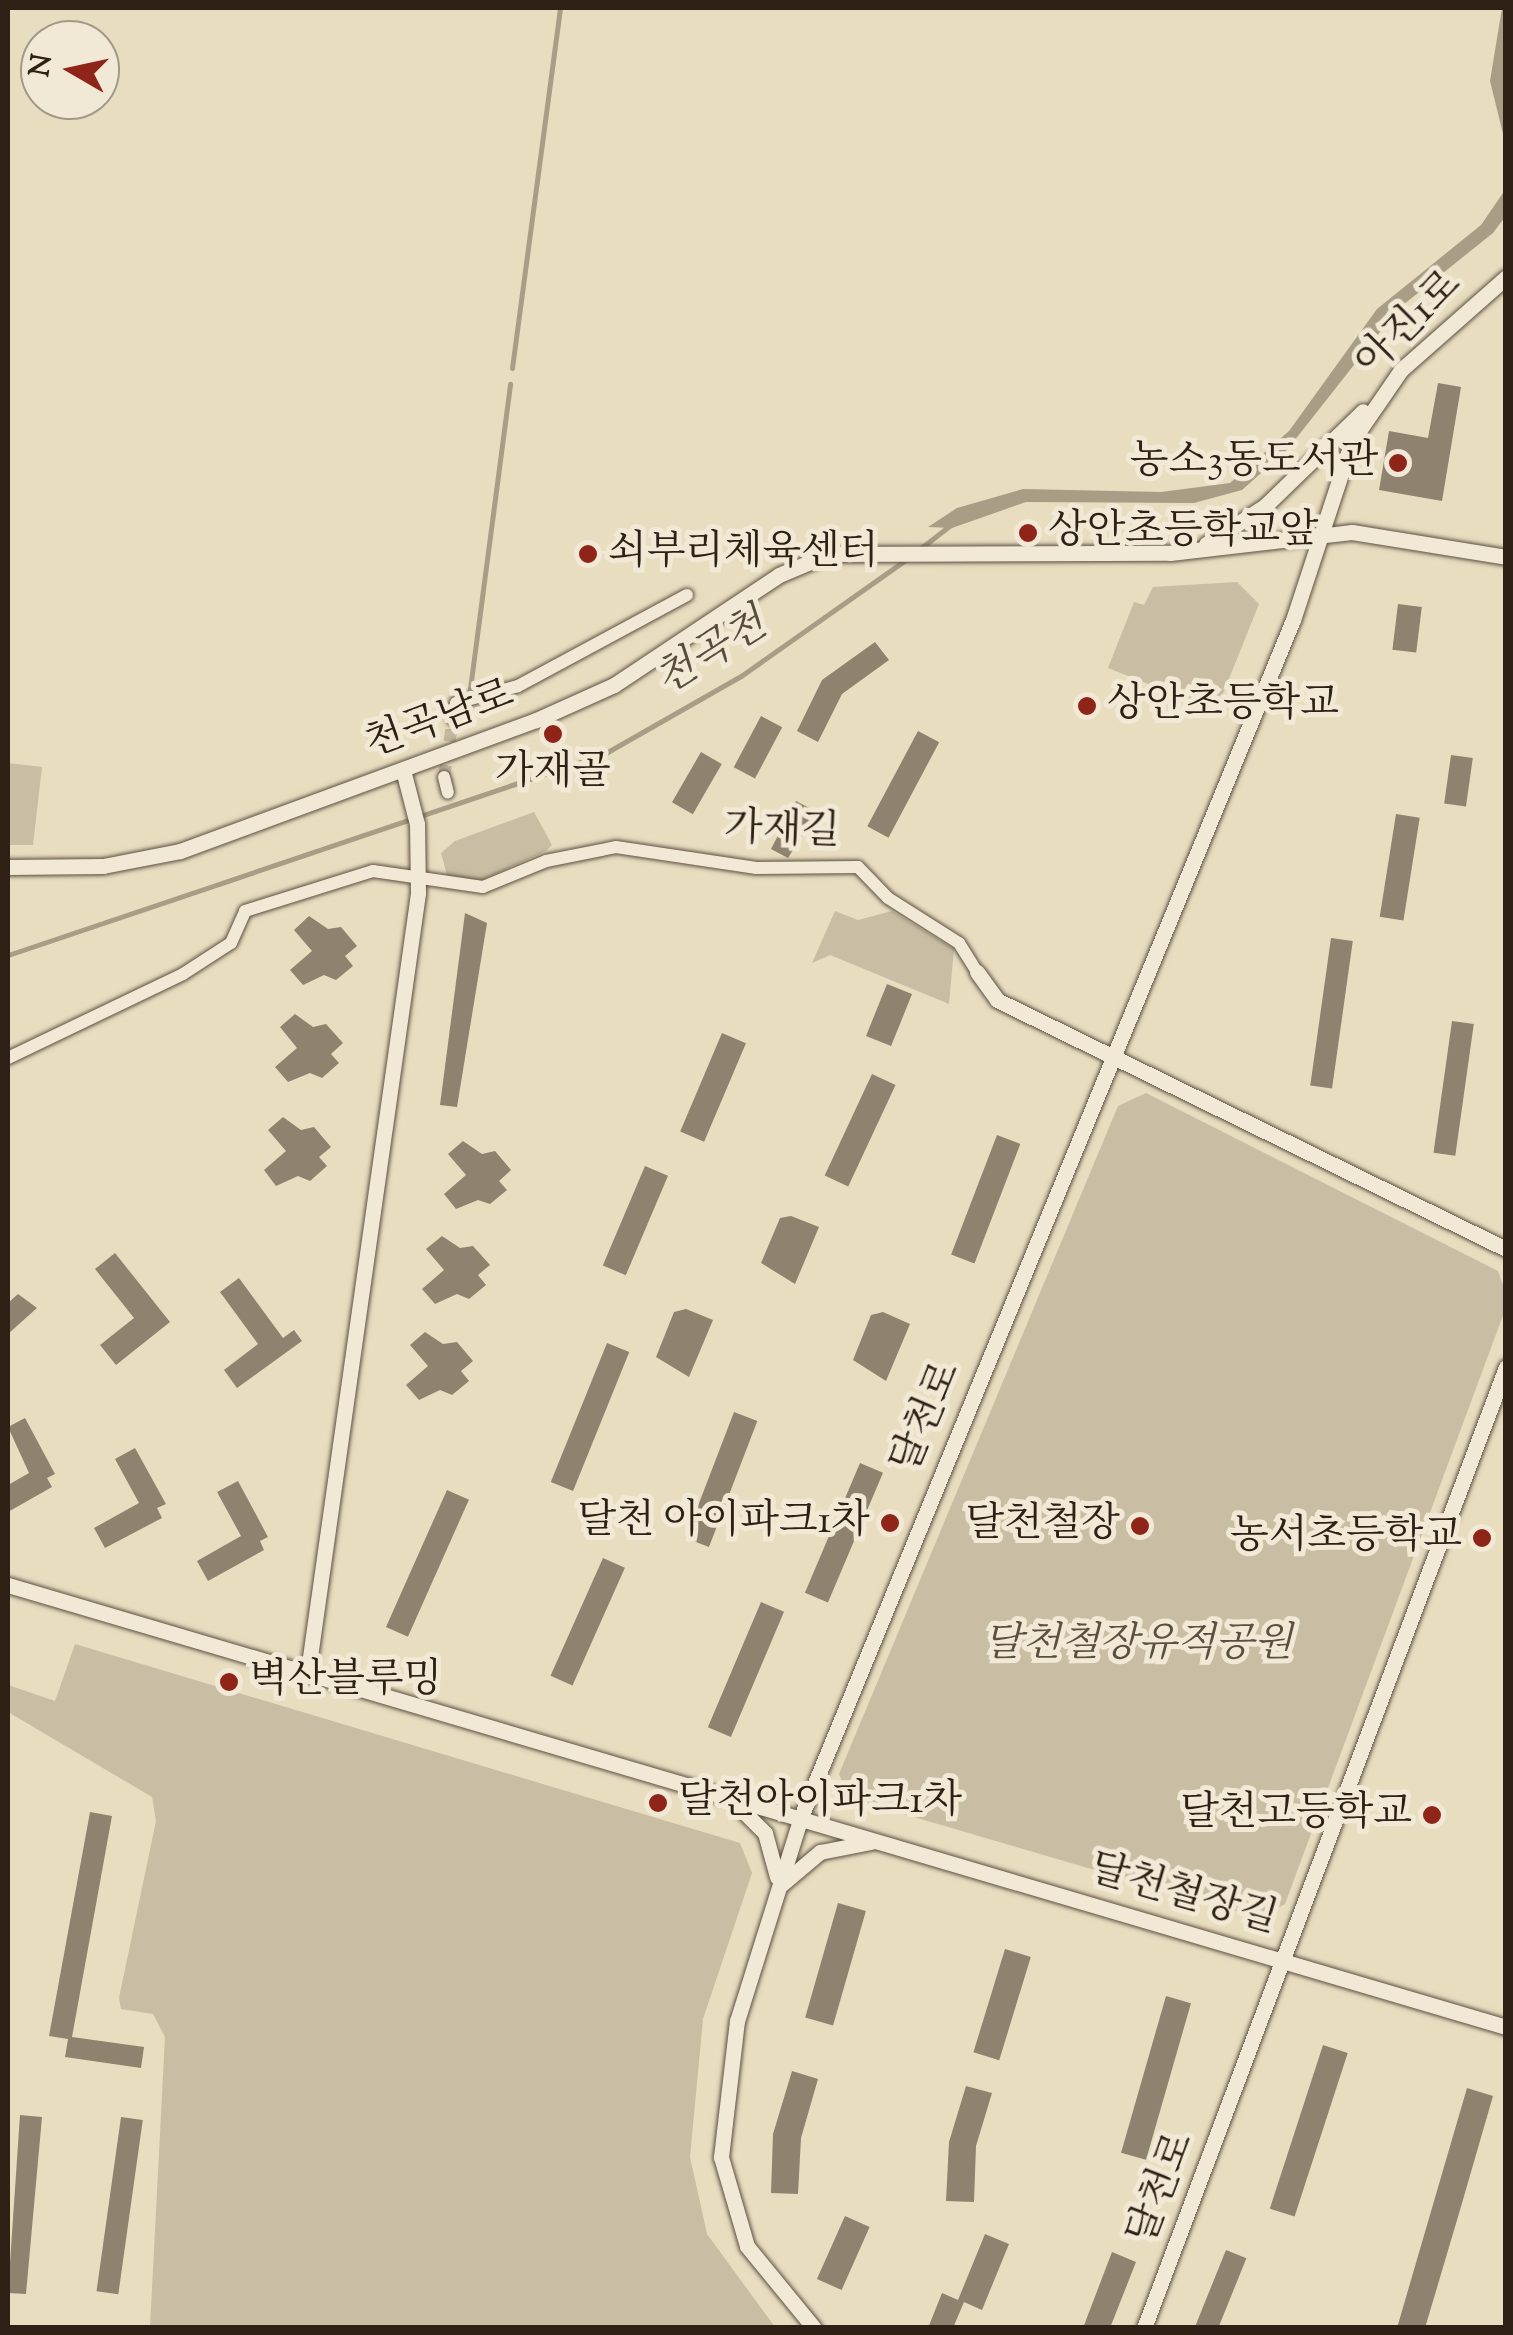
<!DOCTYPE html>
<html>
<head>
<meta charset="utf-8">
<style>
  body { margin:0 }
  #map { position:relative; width:1513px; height:2335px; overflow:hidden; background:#e9ddc0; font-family:"Sorts Mill Goudy","Noto Serif KR",serif }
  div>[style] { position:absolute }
  .green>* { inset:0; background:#c9bda3 }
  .water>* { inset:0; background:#a99d86 }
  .stream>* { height:5px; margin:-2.5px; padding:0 2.5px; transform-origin:2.5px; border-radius:2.5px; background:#a99d86 }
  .building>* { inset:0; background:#8f826e; transform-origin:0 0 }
  .minor-tunnel>* { height:12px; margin-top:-6px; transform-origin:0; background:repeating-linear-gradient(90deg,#c4b79e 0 12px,transparent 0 18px) }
  .roads { filter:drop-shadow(0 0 2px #5d4f40) drop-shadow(0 0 2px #5d4f40) }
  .minor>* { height:12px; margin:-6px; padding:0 6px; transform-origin:6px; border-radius:6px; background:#f1e9d6 }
  .tertiary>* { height:15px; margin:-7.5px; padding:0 7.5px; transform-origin:7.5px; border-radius:7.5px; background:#f1e9d6 }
  .dots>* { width:28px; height:28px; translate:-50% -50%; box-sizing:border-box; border:5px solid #f1e9d6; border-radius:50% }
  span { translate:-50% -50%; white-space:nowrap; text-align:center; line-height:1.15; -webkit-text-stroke:10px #f1e9d6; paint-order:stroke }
  .street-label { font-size:40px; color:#2e2015 }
  .poi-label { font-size:40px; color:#2e2015 }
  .right { translate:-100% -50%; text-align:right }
  .left { translate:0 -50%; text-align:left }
  .park-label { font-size:40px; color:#5c4f40; font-style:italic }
  .water-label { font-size:42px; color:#594c3d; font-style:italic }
  .frame { position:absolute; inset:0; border:10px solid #2e2015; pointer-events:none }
  .north { position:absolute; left:20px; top:20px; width:100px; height:100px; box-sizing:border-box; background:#f1e9d6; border:2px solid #a39989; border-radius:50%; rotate:279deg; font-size:28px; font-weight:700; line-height:40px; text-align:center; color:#2e2015 }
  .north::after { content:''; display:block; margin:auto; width:35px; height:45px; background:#8f2418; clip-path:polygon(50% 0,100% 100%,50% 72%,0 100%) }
</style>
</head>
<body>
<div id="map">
  <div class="green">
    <i style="clip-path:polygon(1237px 582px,1259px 604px,1216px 711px,1108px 668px,1134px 602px,1144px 605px,1153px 587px)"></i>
    <i style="clip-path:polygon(8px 763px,42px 767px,33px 845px,8px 845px)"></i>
    <i style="clip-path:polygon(534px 812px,552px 845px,546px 851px,477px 882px,448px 879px,441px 853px,455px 841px)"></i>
    <i style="clip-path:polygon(835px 911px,858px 920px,892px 911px,954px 949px,949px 1004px,830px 955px,812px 963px)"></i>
    <i style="clip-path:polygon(1146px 1093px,1498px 1271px,1505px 1291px,1505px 1310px,1285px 1904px,1259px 1918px,849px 1798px,839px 1774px,1118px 1106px)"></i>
    <i style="clip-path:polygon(75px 1644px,740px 1843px,752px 1873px,703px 2019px,690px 2157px,707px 2234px,775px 2327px,150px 2327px,165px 2037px,153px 2014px,121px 2009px,119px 1998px,156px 1821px,152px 1797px,8px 1712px,8px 1685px,55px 1701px)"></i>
  </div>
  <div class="water">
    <i style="clip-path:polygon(1502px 8px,1506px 8px,1505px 142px,1490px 81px)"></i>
    <i style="clip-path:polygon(1505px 190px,1505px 217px,1493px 233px,1398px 309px,1287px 450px,1242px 490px,1194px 503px,1026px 502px,952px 528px,928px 527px,957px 508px,1023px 489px,1161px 492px,1230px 483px,1289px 431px,1377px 309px,1481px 225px)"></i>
  </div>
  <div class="stream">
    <i style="left:512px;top:368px;width:363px;rotate:-82.4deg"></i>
    <i style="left:921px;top:548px;width:39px;rotate:-38deg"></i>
    <i style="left:469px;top:696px;width:315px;rotate:-82.5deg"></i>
    <i style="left:466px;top:722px;width:12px;rotate:-85deg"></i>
    <i style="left:8px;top:955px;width:629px;rotate:-18.64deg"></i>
    <i style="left:604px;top:754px;width:158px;rotate:-29.7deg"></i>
    <i style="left:741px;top:676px;width:204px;rotate:-35.2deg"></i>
  </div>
  <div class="building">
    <i style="clip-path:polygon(1438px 383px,1461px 387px,1442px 501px,1379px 490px,1389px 431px,1428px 438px)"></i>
    <i style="left:1398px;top:604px;width:24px;height:46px;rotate:7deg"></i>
    <i style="clip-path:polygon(875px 642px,889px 660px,842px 694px,818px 742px,797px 731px,822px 680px)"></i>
    <i style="left:761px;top:716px;width:24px;height:58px;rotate:28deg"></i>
    <i style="left:918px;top:731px;width:24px;height:108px;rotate:28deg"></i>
    <i style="left:701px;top:752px;width:24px;height:58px;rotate:30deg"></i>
    <i style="left:1451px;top:755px;width:22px;height:49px;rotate:8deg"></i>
    <i style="clip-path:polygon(796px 801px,817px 812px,788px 858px,771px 849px)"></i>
    <i style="left:1396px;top:814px;width:24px;height:104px;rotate:9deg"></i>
    <i style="clip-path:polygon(465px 913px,487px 923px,457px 1107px,440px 1105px)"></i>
    <i style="clip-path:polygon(309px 916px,328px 929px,341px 927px,357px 946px,345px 956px,353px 966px,336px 980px,324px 975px,303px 985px,290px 970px,312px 951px,294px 930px)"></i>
    <i style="left:1331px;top:938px;width:22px;height:149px;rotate:8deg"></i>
    <i style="left:887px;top:984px;width:27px;height:56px;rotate:22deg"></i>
    <i style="clip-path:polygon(295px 1014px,313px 1027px,326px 1024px,343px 1043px,331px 1054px,339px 1063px,322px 1078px,310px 1073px,288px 1082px,275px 1067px,297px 1048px,280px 1027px)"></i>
    <i style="left:1452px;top:1021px;width:22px;height:133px;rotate:8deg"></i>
    <i style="left:722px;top:1033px;width:26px;height:107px;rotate:23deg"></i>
    <i style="left:872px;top:1074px;width:26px;height:112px;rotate:25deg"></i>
    <i style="clip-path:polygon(283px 1117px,301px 1130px,314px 1127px,331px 1147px,319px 1157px,327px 1166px,310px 1181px,298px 1176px,276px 1186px,264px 1170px,286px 1151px,268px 1130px)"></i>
    <i style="left:997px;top:1135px;width:25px;height:128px;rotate:21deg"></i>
    <i style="clip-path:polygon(463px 1141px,482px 1154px,495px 1151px,511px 1170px,499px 1181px,507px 1190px,490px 1204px,478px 1200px,456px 1209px,444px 1194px,466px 1175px,448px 1154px)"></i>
    <i style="left:645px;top:1166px;width:25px;height:108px;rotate:23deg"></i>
    <i style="clip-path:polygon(791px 1216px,819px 1227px,795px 1284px,761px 1263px,780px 1218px)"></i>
    <i style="clip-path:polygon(442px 1236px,460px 1248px,473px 1246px,490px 1265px,478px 1275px,486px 1285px,469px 1299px,457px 1294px,435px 1304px,422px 1289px,444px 1270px,426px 1249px)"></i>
    <i style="clip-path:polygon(115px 1253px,170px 1322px,116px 1365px,100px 1345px,134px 1318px,95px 1269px)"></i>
    <i style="clip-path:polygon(239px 1278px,283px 1338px,294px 1330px,302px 1341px,237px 1388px,224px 1370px,258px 1344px,220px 1292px)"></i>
    <i style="clip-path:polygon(18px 1294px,37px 1308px,8px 1334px,8px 1303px)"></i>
    <i style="clip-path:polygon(686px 1309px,713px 1320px,689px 1377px,656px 1357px,674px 1312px)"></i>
    <i style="clip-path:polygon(883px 1312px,910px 1324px,886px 1381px,853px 1360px,871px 1315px)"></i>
    <i style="clip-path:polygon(425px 1332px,443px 1344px,457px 1342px,473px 1361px,461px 1371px,469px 1381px,452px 1395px,440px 1390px,419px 1400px,406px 1385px,428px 1366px,410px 1345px)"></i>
    <i style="left:607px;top:1343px;width:24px;height:150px;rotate:22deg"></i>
    <i style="left:734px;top:1412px;width:25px;height:135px;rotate:21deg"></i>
    <i style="clip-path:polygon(25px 1418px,55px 1474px,47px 1478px,52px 1487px,8px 1512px,8px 1485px,29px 1473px,8px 1427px)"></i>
    <i style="clip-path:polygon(135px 1448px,166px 1504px,157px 1508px,162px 1518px,105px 1548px,94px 1528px,139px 1503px,115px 1459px)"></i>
    <i style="left:860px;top:1463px;width:25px;height:141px;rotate:23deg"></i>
    <i style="clip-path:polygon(238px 1481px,268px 1537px,260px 1541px,264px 1550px,208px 1581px,197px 1561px,241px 1536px,217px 1492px)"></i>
    <i style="left:447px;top:1490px;width:24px;height:150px;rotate:24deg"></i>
    <i style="left:603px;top:1558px;width:24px;height:129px;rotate:24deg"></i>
    <i style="left:761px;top:1602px;width:25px;height:136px;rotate:23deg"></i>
    <i style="clip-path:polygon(90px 1812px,112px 1816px,72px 2037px,144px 2047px,141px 2068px,65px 2057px,68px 2039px,49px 2036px)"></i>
    <i style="left:838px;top:1903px;width:29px;height:119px;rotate:16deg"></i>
    <i style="left:1005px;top:1949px;width:27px;height:108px;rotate:17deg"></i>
    <i style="left:1166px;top:1996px;width:26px;height:163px;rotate:16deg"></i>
    <i style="left:1323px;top:2045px;width:26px;height:172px;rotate:18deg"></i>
    <i style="clip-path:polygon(792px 2071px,818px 2079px,801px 2138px,798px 2194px,771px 2193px,773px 2134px)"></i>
    <i style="clip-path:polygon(966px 2086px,992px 2093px,976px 2146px,974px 2202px,946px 2201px,949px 2142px)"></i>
    <i style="clip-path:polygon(1467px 2088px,1493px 2096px,1460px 2210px,1425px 2328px,1397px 2328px)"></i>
    <i style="clip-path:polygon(20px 2115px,42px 2117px,26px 2294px,8px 2293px)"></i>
    <i style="left:121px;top:2117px;width:22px;height:176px;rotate:8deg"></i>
    <i style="left:845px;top:2216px;width:27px;height:69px;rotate:24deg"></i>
    <i style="clip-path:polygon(985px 2234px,1009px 2244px,982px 2310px,964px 2302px,953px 2328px,928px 2328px,942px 2293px,958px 2300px)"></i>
    <i style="left:1226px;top:2250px;width:22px;height:84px;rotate:22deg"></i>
    <i style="clip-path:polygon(1112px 2252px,1136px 2262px,1110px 2328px,1083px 2328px)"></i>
  </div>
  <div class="minor-tunnel">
    <i style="left:444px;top:777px;width:59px;rotate:-81.2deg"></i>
  </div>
  <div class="roads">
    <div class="minor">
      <i style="left:453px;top:719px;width:16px;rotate:-79deg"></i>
      <i style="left:456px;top:703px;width:64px;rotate:-15.3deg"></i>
      <i style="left:518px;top:686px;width:192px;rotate:-28.3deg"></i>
      <i style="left:444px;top:777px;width:16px;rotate:76deg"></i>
      <i style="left:8px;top:1058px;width:194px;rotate:-25.6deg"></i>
      <i style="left:183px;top:974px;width:57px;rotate:-32.9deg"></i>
      <i style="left:231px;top:943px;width:35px;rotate:-66deg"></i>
      <i style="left:245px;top:911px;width:134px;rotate:-17.4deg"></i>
      <i style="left:373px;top:871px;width:111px;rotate:8.3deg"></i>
      <i style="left:483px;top:887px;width:68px;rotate:-22.4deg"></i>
      <i style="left:546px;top:861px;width:71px;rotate:-11.3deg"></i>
      <i style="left:616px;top:847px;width:142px;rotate:8.5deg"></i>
      <i style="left:756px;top:868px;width:102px;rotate:-0.6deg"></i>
      <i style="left:858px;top:867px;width:43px;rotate:45.9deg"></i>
      <i style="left:888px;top:898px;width:84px;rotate:32.4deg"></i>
      <i style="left:959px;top:943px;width:34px;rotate:58deg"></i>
    </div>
    <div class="tertiary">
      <i style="left:1206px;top:544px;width:70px;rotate:-32.8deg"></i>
      <i style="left:1265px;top:506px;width:136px;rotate:-44.1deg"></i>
      <i style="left:8px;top:867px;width:95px;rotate:-0.6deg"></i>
      <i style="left:103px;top:866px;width:78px;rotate:-11deg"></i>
      <i style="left:180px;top:851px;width:379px;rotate:-20.2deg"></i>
      <i style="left:536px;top:720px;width:85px;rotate:-24.2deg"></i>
      <i style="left:614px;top:685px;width:198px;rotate:-33.7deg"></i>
      <i style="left:779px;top:575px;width:54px;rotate:-22.8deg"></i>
      <i style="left:829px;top:554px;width:341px;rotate:-0.2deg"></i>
      <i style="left:1170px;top:553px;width:183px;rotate:-6.6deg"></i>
      <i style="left:1352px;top:532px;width:156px;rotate:9.2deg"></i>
      <i style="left:977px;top:972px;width:34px;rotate:54deg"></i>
      <i style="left:997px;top:1000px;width:567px;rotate:26.07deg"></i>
      <i style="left:8px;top:1585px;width:1562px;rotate:16.44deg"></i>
      <i style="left:308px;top:1671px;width:786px;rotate:-81.95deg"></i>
      <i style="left:418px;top:893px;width:69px;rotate:-90.8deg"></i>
      <i style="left:417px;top:824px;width:56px;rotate:-104.5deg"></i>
      <i style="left:733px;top:1801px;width:45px;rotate:45deg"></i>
      <i style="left:765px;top:1833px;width:46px;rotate:74.7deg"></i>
      <i style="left:782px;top:1884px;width:50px;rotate:-40.1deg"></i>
      <i style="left:820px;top:1852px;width:52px;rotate:-11.1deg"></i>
      <i style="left:814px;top:2328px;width:106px;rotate:-129.3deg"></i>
      <i style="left:747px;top:2246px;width:93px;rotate:-106.3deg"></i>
      <i style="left:721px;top:2157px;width:137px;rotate:-83.3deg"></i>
      <i style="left:737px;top:2021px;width:214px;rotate:-72.6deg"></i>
      <i style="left:801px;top:1817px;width:1294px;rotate:-67.66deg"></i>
      <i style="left:1293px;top:620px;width:188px;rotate:-71.8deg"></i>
      <i style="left:1352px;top:441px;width:86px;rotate:-55.4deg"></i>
      <i style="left:1401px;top:370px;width:140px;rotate:-41.5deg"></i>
      <i style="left:1144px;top:2328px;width:1027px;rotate:-69.36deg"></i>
    </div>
  </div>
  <div class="dots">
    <i style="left:1398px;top:463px;background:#8f2418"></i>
    <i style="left:1028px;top:533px;background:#8f2418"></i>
    <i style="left:588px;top:554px;background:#8f2418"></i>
    <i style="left:1087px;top:706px;background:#8f2418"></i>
    <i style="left:553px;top:734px;background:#8f2418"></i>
    <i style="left:890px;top:1523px;background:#8f2418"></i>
    <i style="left:1140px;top:1526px;background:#8f2418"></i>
    <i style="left:1482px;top:1538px;background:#8f2418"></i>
    <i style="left:229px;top:1682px;background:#8f2418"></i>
    <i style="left:658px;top:1803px;background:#8f2418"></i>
    <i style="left:1432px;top:1815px;background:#8f2418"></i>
  </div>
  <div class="street-label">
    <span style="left:1410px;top:325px;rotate:-45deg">아진1로</span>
    <span style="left:440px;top:721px;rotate:-20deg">천곡남로</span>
    <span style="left:782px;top:832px;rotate:2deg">가재길</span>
    <span style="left:928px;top:1418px;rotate:-67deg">달천로</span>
    <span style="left:1183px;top:1896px;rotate:16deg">달천철장길</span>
    <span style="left:1163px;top:2189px;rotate:-69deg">달천로</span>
  </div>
  <div class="poi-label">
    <span class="right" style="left:1378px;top:463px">농소3동도서관</span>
    <span class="left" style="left:1048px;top:533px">상안초등학교앞</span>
    <span class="left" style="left:608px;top:554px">쇠부리체육센터</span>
    <span class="left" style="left:1107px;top:706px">상안초등학교</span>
    <span style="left:553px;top:774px">가재골</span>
    <span class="right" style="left:870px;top:1523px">달천 아이파크1차</span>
    <span class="right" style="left:1120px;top:1526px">달천철장</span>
    <span class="right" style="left:1462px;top:1538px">농서초등학교</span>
    <span class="left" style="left:249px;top:1682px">벽산블루밍</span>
    <span class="left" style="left:678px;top:1803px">달천아이파크1차</span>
    <span class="right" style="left:1412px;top:1815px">달천고등학교</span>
  </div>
  <div class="park-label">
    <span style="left:1138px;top:1646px">달천철장유적공원</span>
  </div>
  <div class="water-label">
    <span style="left:712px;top:654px;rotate:-32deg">천곡천</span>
  </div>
  <div class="frame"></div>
  <div class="north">N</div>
</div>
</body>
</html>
